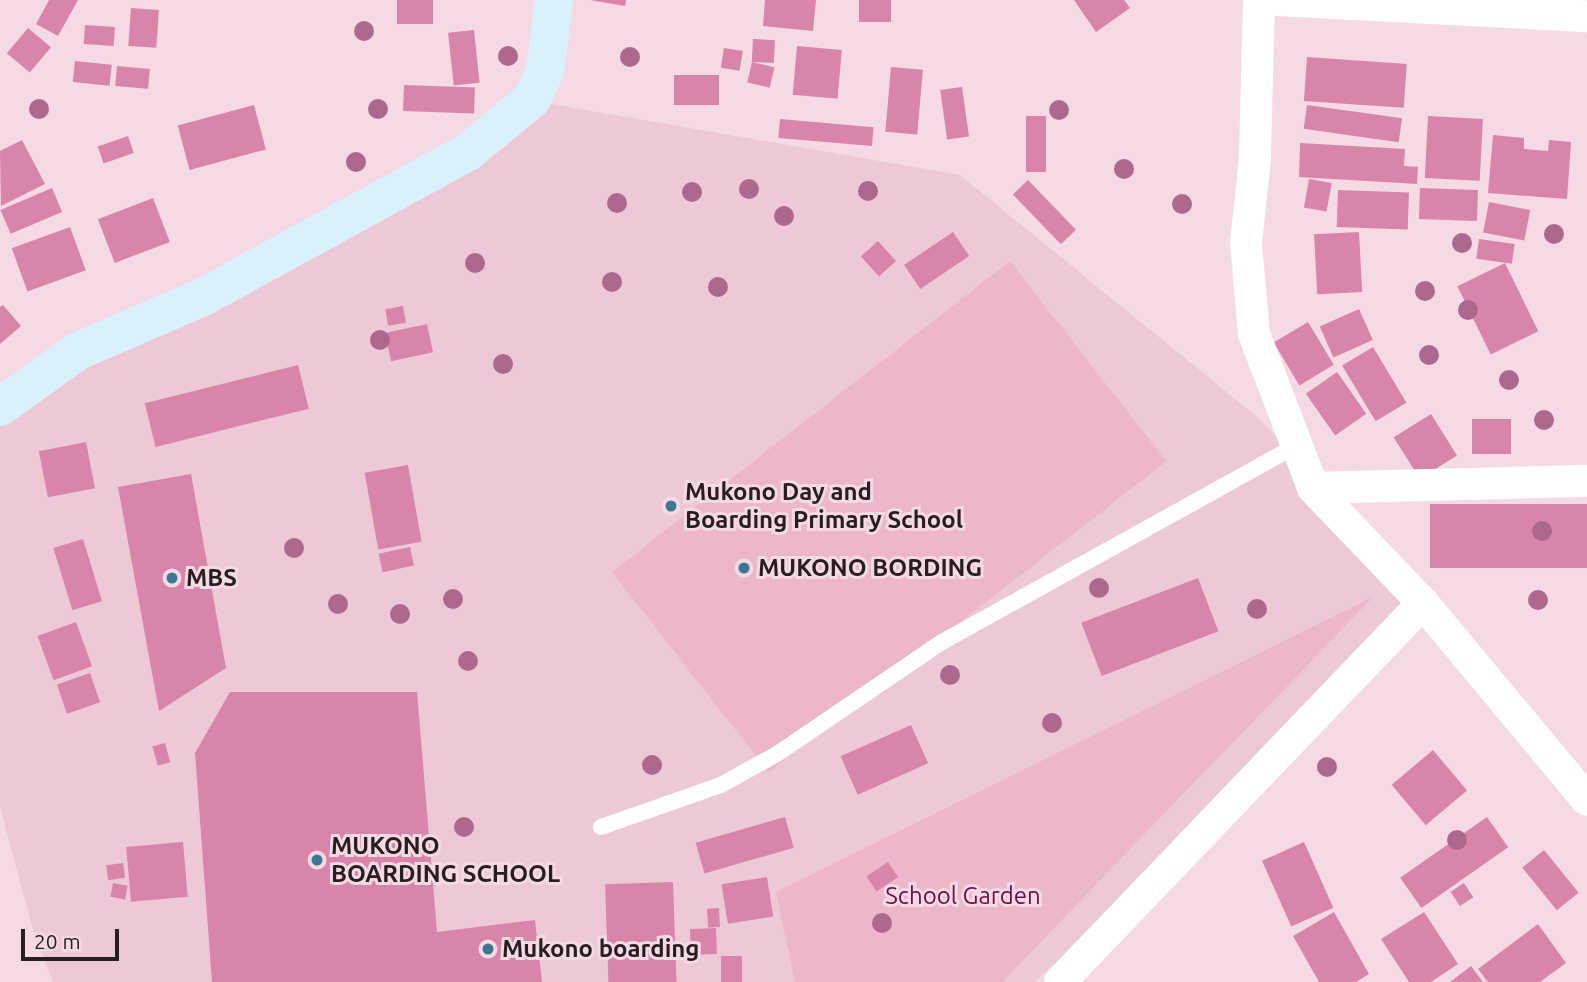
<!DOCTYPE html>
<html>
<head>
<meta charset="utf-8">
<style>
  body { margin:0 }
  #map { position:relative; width:1587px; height:982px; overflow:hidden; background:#f5d9e4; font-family:Ubuntu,sans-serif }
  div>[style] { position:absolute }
  .built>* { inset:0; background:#edc9d7 }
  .green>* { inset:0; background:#ecb6cb; transform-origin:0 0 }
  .building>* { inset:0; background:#d885a9; transform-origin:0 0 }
  .lane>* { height:16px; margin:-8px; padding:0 8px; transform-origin:8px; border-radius:8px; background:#fff }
  .street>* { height:32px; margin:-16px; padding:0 16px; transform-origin:16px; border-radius:16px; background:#fff }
  .secondary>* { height:38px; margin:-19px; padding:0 19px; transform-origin:19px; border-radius:19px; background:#daf1fb }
  .trees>* { width:20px; height:20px; margin:-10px; border-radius:50%; background:#ad698d }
  .dots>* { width:19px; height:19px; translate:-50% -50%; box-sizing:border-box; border:4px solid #f5d9e4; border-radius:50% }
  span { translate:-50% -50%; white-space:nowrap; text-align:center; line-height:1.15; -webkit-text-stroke:6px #f5d9e4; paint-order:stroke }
  .poi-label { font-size:24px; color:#281d21; font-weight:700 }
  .left { translate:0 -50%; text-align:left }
  .park-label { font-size:24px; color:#720e46 }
  .scale { position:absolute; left:21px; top:929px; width:98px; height:32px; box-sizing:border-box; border:4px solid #281d21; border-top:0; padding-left:9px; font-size:21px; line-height:24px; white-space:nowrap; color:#281d21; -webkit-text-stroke:5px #f5d9e4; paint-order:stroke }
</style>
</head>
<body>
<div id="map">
  <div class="built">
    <i style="clip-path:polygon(534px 101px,960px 175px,1256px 416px,1430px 596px,1035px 982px,53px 982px,36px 941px,0 807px,0 401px)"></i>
  </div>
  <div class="green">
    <i style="left:1010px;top:261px;width:254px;height:505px;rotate:52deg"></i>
    <i style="clip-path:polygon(1373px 597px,1002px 982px,795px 982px,776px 892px)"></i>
  </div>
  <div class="building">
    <i style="clip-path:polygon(49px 0,78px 0,58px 36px,36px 24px)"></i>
    <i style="left:397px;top:0;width:36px;height:24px"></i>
    <i style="clip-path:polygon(590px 0,626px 0,625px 6px)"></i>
    <i style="clip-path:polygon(765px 0,816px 0,813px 31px,763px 26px)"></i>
    <i style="left:859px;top:0;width:32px;height:22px"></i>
    <i style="clip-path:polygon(1074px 0,1124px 0,1130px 8px,1096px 32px)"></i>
    <i style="left:131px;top:8px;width:28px;height:38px;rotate:4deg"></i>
    <i style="left:85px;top:25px;width:30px;height:19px;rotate:4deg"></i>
    <i style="left:28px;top:28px;width:30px;height:33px;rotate:40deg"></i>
    <i style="left:474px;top:30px;width:53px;height:26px;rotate:84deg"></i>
    <i style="left:753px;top:39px;width:22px;height:23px;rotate:3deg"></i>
    <i style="left:797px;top:46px;width:45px;height:49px;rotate:5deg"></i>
    <i style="left:724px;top:48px;width:19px;height:20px;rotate:9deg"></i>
    <i style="left:1307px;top:57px;width:100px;height:44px;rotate:4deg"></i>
    <i style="left:75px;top:61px;width:37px;height:21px;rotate:6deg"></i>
    <i style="left:752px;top:62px;width:23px;height:21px;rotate:13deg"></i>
    <i style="left:117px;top:66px;width:33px;height:20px;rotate:5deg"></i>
    <i style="left:891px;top:67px;width:32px;height:65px;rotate:5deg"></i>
    <i style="left:719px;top:75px;width:30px;height:45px;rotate:90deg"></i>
    <i style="left:404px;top:85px;width:71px;height:26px;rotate:2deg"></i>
    <i style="left:962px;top:87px;width:50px;height:22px;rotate:82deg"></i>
    <i style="left:254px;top:105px;width:46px;height:79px;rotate:75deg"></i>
    <i style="left:1307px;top:105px;width:96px;height:24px;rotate:8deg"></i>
    <i style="left:1026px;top:116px;width:20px;height:56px"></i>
    <i style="left:1428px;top:116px;width:55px;height:62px;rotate:3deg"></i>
    <i style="left:780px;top:119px;width:94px;height:19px;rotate:5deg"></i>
    <i style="clip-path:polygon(1493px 135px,1524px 138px,1524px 149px,1548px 151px,1549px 140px,1571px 142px,1567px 199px,1488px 193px)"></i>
    <i style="left:128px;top:136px;width:18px;height:32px;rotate:71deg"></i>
    <i style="clip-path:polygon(22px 140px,45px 184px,1px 206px,0 151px)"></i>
    <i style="clip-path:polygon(1300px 143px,1405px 149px,1404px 166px,1418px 167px,1417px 184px,1299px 177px)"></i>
    <i style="left:1309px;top:179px;width:23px;height:29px;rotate:10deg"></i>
    <i style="left:1028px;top:180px;width:69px;height:21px;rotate:46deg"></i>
    <i style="left:52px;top:188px;width:26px;height:56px;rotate:67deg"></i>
    <i style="left:1420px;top:188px;width:58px;height:31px;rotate:2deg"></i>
    <i style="left:1338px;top:190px;width:71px;height:37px;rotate:2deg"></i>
    <i style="left:153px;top:198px;width:47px;height:59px;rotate:69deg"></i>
    <i style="left:1489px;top:202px;width:42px;height:31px;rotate:11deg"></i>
    <i style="left:70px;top:227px;width:46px;height:62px;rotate:70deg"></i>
    <i style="left:953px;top:232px;width:29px;height:59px;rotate:56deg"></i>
    <i style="left:1359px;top:232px;width:60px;height:45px;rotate:87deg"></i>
    <i style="left:1479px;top:239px;width:36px;height:20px;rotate:8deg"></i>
    <i style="left:878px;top:241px;width:27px;height:23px;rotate:48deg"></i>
    <i style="left:1505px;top:263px;width:76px;height:53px;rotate:64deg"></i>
    <i style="clip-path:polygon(3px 305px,21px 326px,0 344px,0 307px)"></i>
    <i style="left:403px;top:306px;width:17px;height:18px;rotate:80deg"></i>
    <i style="left:1359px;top:309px;width:34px;height:43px;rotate:66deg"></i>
    <i style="left:1308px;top:322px;width:50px;height:40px;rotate:59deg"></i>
    <i style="left:427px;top:324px;width:29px;height:43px;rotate:78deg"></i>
    <i style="left:1373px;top:347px;width:65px;height:36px;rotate:59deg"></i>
    <i style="left:298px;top:365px;width:45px;height:158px;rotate:76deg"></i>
    <i style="left:1337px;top:372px;width:51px;height:38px;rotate:55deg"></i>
    <i style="left:1431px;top:414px;width:49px;height:44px;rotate:58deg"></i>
    <i style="left:1511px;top:419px;width:35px;height:39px;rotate:90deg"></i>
    <i style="left:86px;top:442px;width:47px;height:48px;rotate:79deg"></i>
    <i style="left:408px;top:465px;width:78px;height:44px;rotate:80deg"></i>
    <i style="clip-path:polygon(191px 474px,226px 668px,159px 711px,118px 487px)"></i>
    <i style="left:1587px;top:504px;width:64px;height:157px;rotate:90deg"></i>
    <i style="left:83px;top:539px;width:65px;height:31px;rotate:73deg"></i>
    <i style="left:410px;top:547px;width:19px;height:32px;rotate:78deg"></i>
    <i style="left:1198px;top:578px;width:57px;height:125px;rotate:69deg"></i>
    <i style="left:76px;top:622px;width:47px;height:41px;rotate:70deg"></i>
    <i style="left:90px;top:673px;width:31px;height:35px;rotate:71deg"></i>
    <i style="clip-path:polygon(230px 692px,417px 692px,437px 932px,535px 920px,542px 982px,212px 982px,195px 753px)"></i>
    <i style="left:911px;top:725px;width:42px;height:77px;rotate:66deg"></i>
    <i style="left:165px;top:743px;width:20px;height:13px;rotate:75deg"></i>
    <i style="left:1433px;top:750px;width:53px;height:54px;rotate:50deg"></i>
    <i style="left:785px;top:817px;width:32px;height:93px;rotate:74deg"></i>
    <i style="left:1487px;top:817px;width:37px;height:106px;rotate:55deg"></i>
    <i style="left:183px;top:842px;width:55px;height:57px;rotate:85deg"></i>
    <i style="left:1304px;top:842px;width:72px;height:46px;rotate:66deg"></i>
    <i style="left:1544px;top:850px;width:55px;height:28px;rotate:51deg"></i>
    <i style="left:888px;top:862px;width:18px;height:26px;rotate:56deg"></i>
    <i style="left:123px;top:863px;width:15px;height:17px;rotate:82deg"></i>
    <i style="left:767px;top:877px;width:40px;height:46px;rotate:81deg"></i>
    <i style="left:673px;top:882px;width:100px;height:68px;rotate:88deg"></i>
    <i style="left:113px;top:883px;width:15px;height:14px;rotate:11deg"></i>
    <i style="left:1464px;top:883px;width:17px;height:16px;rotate:57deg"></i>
    <i style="left:719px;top:908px;width:19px;height:12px;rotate:87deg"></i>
    <i style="clip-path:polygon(1334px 912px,1369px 974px,1356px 982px,1319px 982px,1293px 936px)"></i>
    <i style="clip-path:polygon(1424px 912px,1458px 964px,1431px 982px,1409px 982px,1381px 939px)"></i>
    <i style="clip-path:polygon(1538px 924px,1566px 963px,1540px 982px,1488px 982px,1478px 969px)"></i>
    <i style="left:716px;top:928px;width:26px;height:26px;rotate:88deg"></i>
    <i style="left:721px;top:956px;width:21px;height:26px"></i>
    <i style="clip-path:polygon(1471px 966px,1483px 982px,1450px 982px)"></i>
  </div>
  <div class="lane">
    <i style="left:601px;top:827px;width:127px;rotate:-19.3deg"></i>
    <i style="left:721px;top:785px;width:64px;rotate:-29deg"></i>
    <i style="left:777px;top:754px;width:199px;rotate:-34.2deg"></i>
    <i style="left:942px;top:642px;width:408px;rotate:-29deg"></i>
  </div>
  <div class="street">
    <i style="left:1259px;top:0;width:158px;rotate:91.5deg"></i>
    <i style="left:1255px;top:158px;width:85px;rotate:96deg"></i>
    <i style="left:1246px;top:243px;width:91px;rotate:85deg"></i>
    <i style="left:1254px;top:334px;width:165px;rotate:69deg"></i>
    <i style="left:1313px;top:488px;width:159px;rotate:46.3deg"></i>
    <i style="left:1423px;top:603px;width:256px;rotate:50.2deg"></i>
    <i style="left:1277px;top:0;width:310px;rotate:3deg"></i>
    <i style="left:1313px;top:488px;width:274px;rotate:-1.5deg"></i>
    <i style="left:1060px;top:982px;width:525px;rotate:-46.24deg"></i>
  </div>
  <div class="secondary">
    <i style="left:0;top:407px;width:96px;rotate:-35.7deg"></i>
    <i style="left:78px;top:351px;width:138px;rotate:-23.4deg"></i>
    <i style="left:205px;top:296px;width:300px;rotate:-28.7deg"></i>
    <i style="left:468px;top:152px;width:83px;rotate:-39.6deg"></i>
    <i style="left:532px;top:99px;width:31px;rotate:-65deg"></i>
    <i style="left:545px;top:71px;width:72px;rotate:-82.8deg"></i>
  </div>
  <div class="trees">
    <i style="left:364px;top:31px"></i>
    <i style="left:508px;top:56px"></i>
    <i style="left:630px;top:57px"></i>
    <i style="left:39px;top:109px"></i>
    <i style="left:378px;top:109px"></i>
    <i style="left:1059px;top:110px"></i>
    <i style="left:356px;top:162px"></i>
    <i style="left:1124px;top:169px"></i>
    <i style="left:749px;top:189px"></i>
    <i style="left:868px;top:191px"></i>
    <i style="left:692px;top:192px"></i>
    <i style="left:617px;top:203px"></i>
    <i style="left:1182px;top:204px"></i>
    <i style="left:784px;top:216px"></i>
    <i style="left:1554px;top:234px"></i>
    <i style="left:1462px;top:243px"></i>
    <i style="left:475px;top:263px"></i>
    <i style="left:612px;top:282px"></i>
    <i style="left:718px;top:287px"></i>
    <i style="left:1425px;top:291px"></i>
    <i style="left:1468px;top:310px"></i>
    <i style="left:380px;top:340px"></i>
    <i style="left:1429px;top:355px"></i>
    <i style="left:503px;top:364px"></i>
    <i style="left:1509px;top:380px"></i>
    <i style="left:1544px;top:420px"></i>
    <i style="left:1542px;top:531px"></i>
    <i style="left:294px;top:548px"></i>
    <i style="left:1099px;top:588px"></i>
    <i style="left:453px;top:599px"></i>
    <i style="left:1538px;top:600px"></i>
    <i style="left:338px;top:604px"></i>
    <i style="left:1257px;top:609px"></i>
    <i style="left:400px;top:614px"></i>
    <i style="left:468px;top:661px"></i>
    <i style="left:950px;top:675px"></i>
    <i style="left:1052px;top:723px"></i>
    <i style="left:652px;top:765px"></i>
    <i style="left:1327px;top:767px"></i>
    <i style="left:464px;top:827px"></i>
    <i style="left:1457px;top:840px"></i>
    <i style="left:882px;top:923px"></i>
  </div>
  <div class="dots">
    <i style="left:671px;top:506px;background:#3e7791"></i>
    <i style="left:744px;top:568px;background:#3e7791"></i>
    <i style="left:172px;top:578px;background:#3e7791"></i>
    <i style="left:317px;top:860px;background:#3e7791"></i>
    <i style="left:488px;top:949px;background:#3e7791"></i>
  </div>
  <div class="poi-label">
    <span class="left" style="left:685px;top:506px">Mukono Day and<br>Boarding Primary School</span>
    <span class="left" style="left:758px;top:568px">MUKONO BORDING</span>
    <span class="left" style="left:186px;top:578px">MBS</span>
    <span class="left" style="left:331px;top:860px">MUKONO<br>BOARDING SCHOOL</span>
    <span class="left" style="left:502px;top:949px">Mukono boarding</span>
  </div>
  <div class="park-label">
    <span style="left:963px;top:896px">School Garden</span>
  </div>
  <div class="scale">20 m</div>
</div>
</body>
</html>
